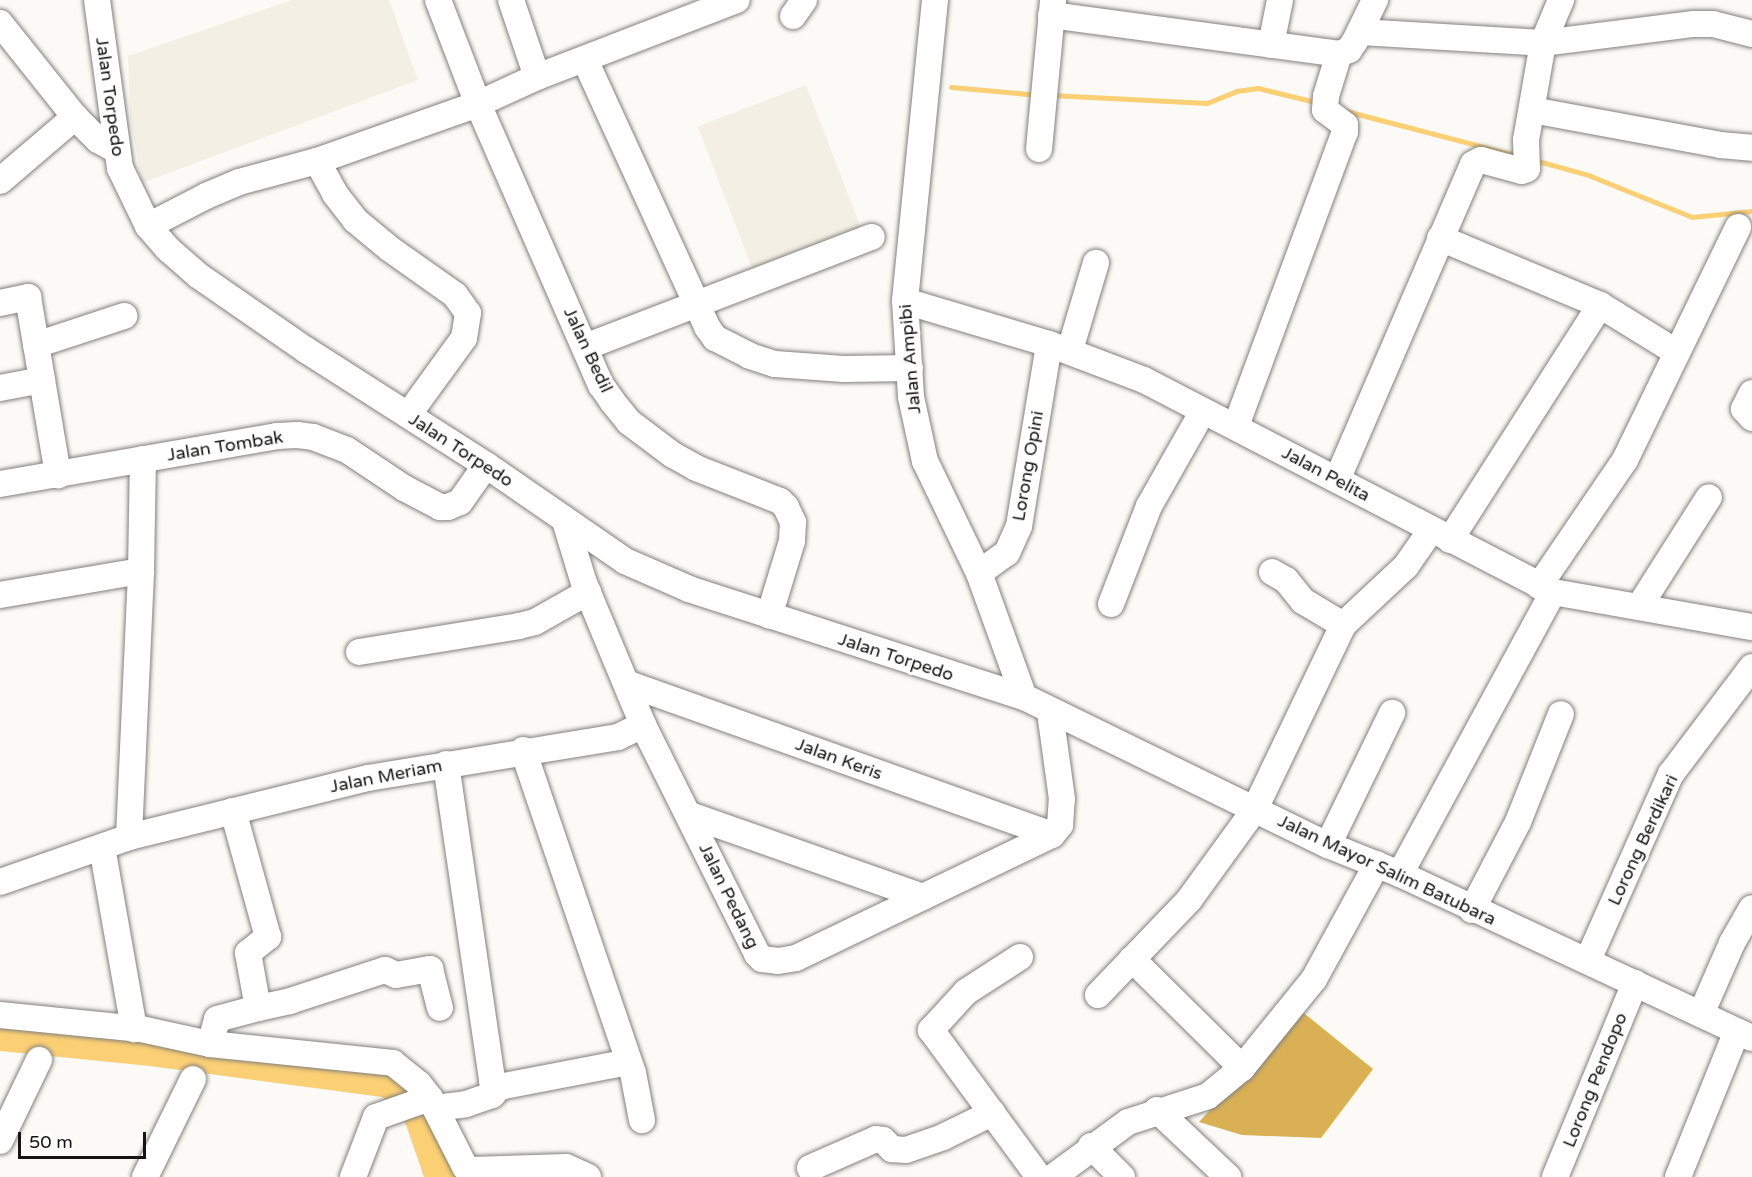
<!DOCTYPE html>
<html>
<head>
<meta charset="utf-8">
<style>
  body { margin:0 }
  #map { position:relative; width:1752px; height:1177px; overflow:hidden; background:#fcfaf6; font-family:"Varela Round",sans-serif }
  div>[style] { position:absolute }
  .built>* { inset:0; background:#f4efe4; transform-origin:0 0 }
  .forest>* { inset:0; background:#dab054 }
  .water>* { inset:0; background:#fbcf74 }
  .stream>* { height:5px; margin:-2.5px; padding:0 2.5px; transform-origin:2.5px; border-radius:2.5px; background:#fbcf74 }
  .roads { filter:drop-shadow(0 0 2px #82807d) drop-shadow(0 0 2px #82807d) }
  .minor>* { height:26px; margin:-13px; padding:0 13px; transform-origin:13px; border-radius:13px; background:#fff }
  span { translate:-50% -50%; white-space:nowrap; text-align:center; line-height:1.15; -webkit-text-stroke:6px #fff; paint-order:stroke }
  .street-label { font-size:18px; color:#151413 }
  .scale { position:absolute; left:18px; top:1132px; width:128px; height:27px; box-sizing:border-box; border:3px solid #151413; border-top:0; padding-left:8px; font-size:18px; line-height:21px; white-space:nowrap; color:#151413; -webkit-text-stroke:4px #fff; paint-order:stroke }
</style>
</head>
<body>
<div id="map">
  <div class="built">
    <i style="clip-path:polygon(292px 0,389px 0,418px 80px,142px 183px,130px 116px,128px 56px)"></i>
    <i style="left:806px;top:85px;width:165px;height:116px;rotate:69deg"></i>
  </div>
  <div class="forest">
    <i style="clip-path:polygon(1300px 1010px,1373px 1069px,1321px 1138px,1242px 1135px,1199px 1122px)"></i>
  </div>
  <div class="water">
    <i style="clip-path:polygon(0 1024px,390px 1066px,412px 1085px,452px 1169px,573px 1177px,424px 1177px,406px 1125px,396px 1109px,382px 1097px,150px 1066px,0 1051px)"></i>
  </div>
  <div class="stream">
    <i style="left:951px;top:87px;width:88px;rotate:5.2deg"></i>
    <i style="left:1051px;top:95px;width:156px;rotate:2.9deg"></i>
    <i style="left:1207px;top:103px;width:31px;rotate:-22deg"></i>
    <i style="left:1236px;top:91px;width:22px;rotate:-8deg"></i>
    <i style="left:1258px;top:88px;width:63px;rotate:13.8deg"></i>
    <i style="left:1342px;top:110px;width:183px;rotate:14.6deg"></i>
    <i style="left:1534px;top:160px;width:56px;rotate:15.5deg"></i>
    <i style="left:1588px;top:175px;width:112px;rotate:22deg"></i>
    <i style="left:1692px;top:217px;width:60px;rotate:-5.7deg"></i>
  </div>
  <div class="roads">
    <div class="minor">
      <i style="left:97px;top:0;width:170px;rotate:82.2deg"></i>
      <i style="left:120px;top:168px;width:64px;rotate:64.2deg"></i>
      <i style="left:148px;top:226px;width:30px;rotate:49deg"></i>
      <i style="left:168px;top:249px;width:41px;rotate:41.1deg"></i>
      <i style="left:199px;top:276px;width:130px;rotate:34.7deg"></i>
      <i style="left:306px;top:350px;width:214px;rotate:32.6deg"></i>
      <i style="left:486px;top:465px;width:169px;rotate:34.6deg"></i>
      <i style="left:625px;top:561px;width:70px;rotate:23.6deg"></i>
      <i style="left:689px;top:589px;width:352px;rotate:17.9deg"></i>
      <i style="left:1024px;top:697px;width:338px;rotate:26deg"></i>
      <i style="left:1328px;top:845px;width:78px;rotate:21.9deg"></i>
      <i style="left:1400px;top:874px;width:388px;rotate:25deg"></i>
      <i style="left:438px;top:0;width:111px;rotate:69deg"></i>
      <i style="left:478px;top:104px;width:307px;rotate:66.4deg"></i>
      <i style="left:601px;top:385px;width:19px;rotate:55deg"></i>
      <i style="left:612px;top:401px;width:27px;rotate:51deg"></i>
      <i style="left:629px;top:422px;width:55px;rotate:36.9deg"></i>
      <i style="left:673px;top:455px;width:26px;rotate:29deg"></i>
      <i style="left:696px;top:468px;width:90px;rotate:21.4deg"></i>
      <i style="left:780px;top:501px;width:8px;rotate:45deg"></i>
      <i style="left:786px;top:507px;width:17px;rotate:65deg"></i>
      <i style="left:793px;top:522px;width:19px;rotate:93deg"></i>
      <i style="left:792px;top:541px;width:78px;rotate:107deg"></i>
      <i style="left:511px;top:0;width:81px;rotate:71.3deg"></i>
      <i style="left:935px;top:0;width:302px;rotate:95.7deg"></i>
      <i style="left:905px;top:301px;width:96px;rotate:86.4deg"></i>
      <i style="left:911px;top:397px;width:66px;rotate:77.7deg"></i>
      <i style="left:925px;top:461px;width:124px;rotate:64.3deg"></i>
      <i style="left:979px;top:573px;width:132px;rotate:70.1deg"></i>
      <i style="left:1051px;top:15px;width:291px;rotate:7.7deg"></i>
      <i style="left:1339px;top:54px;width:11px;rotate:-22deg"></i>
      <i style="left:1349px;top:50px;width:11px;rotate:-56deg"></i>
      <i style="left:1355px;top:41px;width:46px;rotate:-64deg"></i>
      <i style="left:793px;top:16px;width:19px;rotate:-55deg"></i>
      <i style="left:0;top:23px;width:120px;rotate:51.4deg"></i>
      <i style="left:75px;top:117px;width:33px;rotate:45deg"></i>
      <i style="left:98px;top:140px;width:21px;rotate:29deg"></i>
      <i style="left:1360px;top:32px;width:183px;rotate:3.4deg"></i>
      <i style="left:1543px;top:43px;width:152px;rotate:-7.2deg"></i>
      <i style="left:1694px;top:24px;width:19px"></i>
      <i style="left:1713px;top:24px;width:40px;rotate:14.4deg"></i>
      <i style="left:1271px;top:45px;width:46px;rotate:-78.7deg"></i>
      <i style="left:585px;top:60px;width:294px;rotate:65.4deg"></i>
      <i style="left:707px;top:327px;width:14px;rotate:54deg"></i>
      <i style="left:715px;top:338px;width:39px;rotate:27deg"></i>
      <i style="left:750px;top:356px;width:26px;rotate:18deg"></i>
      <i style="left:775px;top:364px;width:69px;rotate:4.1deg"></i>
      <i style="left:844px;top:369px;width:66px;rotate:-0.9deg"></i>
      <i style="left:1532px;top:110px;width:191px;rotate:10.5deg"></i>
      <i style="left:1720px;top:145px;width:32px;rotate:5deg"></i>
      <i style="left:1039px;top:149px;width:150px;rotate:-84.6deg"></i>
      <i style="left:317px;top:161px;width:38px;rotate:61deg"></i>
      <i style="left:335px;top:194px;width:33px;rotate:52deg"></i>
      <i style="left:355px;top:220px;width:45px;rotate:39.6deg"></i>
      <i style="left:390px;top:249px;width:80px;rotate:35.3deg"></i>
      <i style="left:455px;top:295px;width:22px;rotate:54deg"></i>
      <i style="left:468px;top:313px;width:25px;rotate:99deg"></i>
      <i style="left:464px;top:338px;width:95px;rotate:126deg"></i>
      <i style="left:0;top:181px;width:99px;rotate:-40.5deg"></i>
      <i style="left:148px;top:226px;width:65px;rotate:-27.3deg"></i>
      <i style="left:206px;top:196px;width:36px;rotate:-23deg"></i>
      <i style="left:239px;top:182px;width:81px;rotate:-15.1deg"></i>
      <i style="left:317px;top:161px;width:171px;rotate:-19.5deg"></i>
      <i style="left:478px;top:104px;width:65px;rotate:-24.6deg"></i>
      <i style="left:537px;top:77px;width:214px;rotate:-21.1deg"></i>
      <i style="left:1440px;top:238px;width:173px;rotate:22.7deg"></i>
      <i style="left:1600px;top:305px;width:89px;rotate:31.7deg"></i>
      <i style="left:905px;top:301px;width:150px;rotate:16.6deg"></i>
      <i style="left:1049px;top:344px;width:102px;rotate:20.8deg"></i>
      <i style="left:1144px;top:380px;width:461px;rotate:27.4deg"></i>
      <i style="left:1553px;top:592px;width:202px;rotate:10deg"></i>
      <i style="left:0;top:303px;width:29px;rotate:-12deg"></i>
      <i style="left:28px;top:297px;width:181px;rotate:80.4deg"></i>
      <i style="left:36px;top:345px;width:93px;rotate:-18.2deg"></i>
      <i style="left:585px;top:347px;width:307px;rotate:-21deg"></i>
      <i style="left:1070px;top:350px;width:91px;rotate:-73.4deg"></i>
      <i style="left:0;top:388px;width:43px;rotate:-10.8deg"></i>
      <i style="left:1752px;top:393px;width:18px;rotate:117deg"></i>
      <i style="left:1744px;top:409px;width:12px;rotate:48deg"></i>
      <i style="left:1236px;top:426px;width:314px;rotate:-69.7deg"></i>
      <i style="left:1345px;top:132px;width:7px;rotate:-90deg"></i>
      <i style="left:1345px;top:125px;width:25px;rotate:-143deg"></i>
      <i style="left:1325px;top:110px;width:14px;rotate:-86deg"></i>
      <i style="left:1326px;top:96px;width:44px;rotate:-72.8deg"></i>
      <i style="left:1337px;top:480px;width:344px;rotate:-66.7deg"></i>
      <i style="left:1473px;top:164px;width:9px;rotate:-27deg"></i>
      <i style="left:1481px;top:160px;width:42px;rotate:15deg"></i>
      <i style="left:1522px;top:171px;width:5px;rotate:-22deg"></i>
      <i style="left:1527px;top:169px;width:29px;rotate:-92deg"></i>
      <i style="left:1526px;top:140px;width:98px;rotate:-80.1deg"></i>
      <i style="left:1543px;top:43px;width:47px;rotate:-67.3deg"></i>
      <i style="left:0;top:484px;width:281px;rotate:-9.8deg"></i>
      <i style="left:277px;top:436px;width:20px;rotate:-3deg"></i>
      <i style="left:297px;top:435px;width:16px;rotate:7deg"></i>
      <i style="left:313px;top:437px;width:36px;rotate:21deg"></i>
      <i style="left:347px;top:450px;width:69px;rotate:33.7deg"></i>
      <i style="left:404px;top:488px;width:41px;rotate:27.8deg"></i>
      <i style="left:440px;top:507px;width:8px"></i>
      <i style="left:448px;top:507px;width:13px;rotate:-23deg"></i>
      <i style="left:460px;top:502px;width:45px;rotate:-54.9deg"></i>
      <i style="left:565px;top:521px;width:65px;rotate:73deg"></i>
      <i style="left:584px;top:583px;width:154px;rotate:67.4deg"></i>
      <i style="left:643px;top:725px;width:256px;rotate:63.5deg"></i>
      <i style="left:757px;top:954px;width:7px;rotate:45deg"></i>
      <i style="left:762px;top:959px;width:16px;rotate:7deg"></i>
      <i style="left:778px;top:961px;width:18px;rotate:-9deg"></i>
      <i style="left:796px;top:958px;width:284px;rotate:-25.7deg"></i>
      <i style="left:1052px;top:835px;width:13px;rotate:-51deg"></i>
      <i style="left:1060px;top:825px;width:26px;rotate:-86deg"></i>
      <i style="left:1062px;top:799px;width:88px;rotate:-97.9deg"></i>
      <i style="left:1450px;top:540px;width:279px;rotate:-57.4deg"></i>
      <i style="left:1272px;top:572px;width:16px;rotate:30deg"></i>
      <i style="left:1286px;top:580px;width:27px;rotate:51deg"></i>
      <i style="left:1303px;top:601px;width:47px;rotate:31deg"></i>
      <i style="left:979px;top:573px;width:34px;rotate:-36deg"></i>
      <i style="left:1007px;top:553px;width:30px;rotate:-66deg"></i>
      <i style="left:1019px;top:526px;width:184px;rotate:-80.6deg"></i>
      <i style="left:1539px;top:586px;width:153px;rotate:-55.7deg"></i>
      <i style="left:1625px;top:460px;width:259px;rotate:-64.1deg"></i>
      <i style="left:0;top:595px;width:143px;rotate:-9.7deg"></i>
      <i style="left:1111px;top:604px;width:105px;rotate:-68.8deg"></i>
      <i style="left:1149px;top:506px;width:109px;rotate:-60.4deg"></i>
      <i style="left:1639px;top:607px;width:130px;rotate:-57.5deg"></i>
      <i style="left:359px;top:652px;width:162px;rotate:-9.2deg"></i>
      <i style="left:519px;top:626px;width:16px;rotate:-14deg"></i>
      <i style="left:535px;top:622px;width:61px;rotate:-29.5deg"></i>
      <i style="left:626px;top:683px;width:452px;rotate:19.6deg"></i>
      <i style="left:523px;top:750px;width:341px;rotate:71.2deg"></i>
      <i style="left:633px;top:1073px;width:48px;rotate:79.2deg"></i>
      <i style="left:446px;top:764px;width:320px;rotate:81.7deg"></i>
      <i style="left:492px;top:1081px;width:7px;rotate:45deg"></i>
      <i style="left:497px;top:1086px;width:7px"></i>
      <i style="left:504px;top:1086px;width:127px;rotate:-10.9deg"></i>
      <i style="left:690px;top:815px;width:247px;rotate:19.4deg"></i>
      <i style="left:129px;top:837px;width:266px;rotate:-87.4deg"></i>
      <i style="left:141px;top:571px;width:112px;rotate:-89deg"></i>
      <i style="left:1328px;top:845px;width:147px;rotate:-64.1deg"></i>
      <i style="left:102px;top:847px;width:185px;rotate:80deg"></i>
      <i style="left:1400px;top:874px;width:321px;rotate:-61.5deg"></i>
      <i style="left:0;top:882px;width:137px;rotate:-19.2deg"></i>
      <i style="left:129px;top:837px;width:246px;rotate:-13.9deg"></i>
      <i style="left:368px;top:778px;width:253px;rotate:-9.3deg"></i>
      <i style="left:618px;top:737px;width:28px;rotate:-26deg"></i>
      <i style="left:1472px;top:910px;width:99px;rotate:-62.4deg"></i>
      <i style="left:1518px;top:822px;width:116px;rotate:-68.3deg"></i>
      <i style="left:1020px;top:957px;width:64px;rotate:147.1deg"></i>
      <i style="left:966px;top:992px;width:52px;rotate:132.6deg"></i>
      <i style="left:931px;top:1030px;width:182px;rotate:53.7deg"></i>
      <i style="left:1132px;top:959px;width:155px;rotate:44.7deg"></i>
      <i style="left:1588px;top:960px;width:204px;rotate:-66deg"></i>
      <i style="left:1671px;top:774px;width:134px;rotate:-52.9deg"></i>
      <i style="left:1098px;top:995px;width:132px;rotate:-46.2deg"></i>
      <i style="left:1189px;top:900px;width:112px;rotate:-54deg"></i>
      <i style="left:1255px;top:809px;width:204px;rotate:-64.4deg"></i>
      <i style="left:1343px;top:625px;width:86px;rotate:-43.1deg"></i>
      <i style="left:1406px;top:566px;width:44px;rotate:-55.2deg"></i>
      <i style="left:258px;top:1008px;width:33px;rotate:-12deg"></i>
      <i style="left:290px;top:1001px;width:100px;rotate:-18.1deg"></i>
      <i style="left:385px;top:970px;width:12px;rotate:24deg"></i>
      <i style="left:396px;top:975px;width:35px;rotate:-10deg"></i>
      <i style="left:430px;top:969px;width:40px;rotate:75.6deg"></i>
      <i style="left:1701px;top:1014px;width:77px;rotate:-66.4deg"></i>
      <i style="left:1732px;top:943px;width:40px;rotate:-60.3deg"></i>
      <i style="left:0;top:1015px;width:142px;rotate:5.7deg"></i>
      <i style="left:141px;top:1029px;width:71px;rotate:12.3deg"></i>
      <i style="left:210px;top:1044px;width:184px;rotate:5.9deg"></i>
      <i style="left:393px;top:1063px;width:33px;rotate:39deg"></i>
      <i style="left:419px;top:1084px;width:18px;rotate:52deg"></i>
      <i style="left:430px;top:1098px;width:77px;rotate:63.1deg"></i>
      <i style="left:465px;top:1167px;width:7px;rotate:27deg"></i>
      <i style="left:471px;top:1170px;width:95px;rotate:-1.8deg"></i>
      <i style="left:566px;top:1167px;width:24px;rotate:24deg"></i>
      <i style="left:210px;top:1044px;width:26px;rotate:-74deg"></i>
      <i style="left:217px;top:1019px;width:42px;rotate:-15deg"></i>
      <i style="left:258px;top:1008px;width:56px;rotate:-100.3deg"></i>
      <i style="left:248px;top:953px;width:26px;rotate:-39deg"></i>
      <i style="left:268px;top:937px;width:131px;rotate:-105.5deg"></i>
      <i style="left:435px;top:1108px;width:31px;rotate:-7deg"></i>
      <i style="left:466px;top:1104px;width:28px;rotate:-19deg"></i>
      <i style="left:492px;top:1095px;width:12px;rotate:-48deg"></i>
      <i style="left:1157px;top:1110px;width:98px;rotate:43.3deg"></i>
      <i style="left:0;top:1141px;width:90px;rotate:-64.3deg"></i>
      <i style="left:1091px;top:1146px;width:44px;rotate:45deg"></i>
      <i style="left:810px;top:1168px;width:72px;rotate:-23.7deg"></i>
      <i style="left:876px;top:1139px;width:7px;rotate:8deg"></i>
      <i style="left:883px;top:1140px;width:13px;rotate:45deg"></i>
      <i style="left:892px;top:1149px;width:14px;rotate:4deg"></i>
      <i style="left:906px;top:1150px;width:39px;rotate:-19deg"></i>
      <i style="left:943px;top:1137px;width:55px;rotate:-26.1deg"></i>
      <i style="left:145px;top:1177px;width:109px;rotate:-63.9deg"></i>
      <i style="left:353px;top:1177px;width:64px;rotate:-69deg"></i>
      <i style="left:376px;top:1117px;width:57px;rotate:-19.4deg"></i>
      <i style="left:1053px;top:1177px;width:93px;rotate:-36.3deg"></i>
      <i style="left:1128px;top:1122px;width:84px;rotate:-18deg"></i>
      <i style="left:1208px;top:1096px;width:44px;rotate:-39.5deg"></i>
      <i style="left:1242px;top:1068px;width:114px;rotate:-51deg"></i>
      <i style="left:1314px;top:979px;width:131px;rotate:-61.3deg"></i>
      <i style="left:1555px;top:1177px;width:210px;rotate:-67.6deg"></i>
      <i style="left:1678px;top:1177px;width:157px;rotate:-68deg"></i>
    </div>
  </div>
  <div class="street-label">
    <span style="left:110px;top:97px;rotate:82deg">Jalan Torpedo</span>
    <span style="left:588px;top:350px;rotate:65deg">Jalan Bedil</span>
    <span style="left:910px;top:359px;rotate:-95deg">Jalan Ampibi</span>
    <span style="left:225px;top:446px;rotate:-9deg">Jalan Tombak</span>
    <span style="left:461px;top:450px;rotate:33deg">Jalan Torpedo</span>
    <span style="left:1028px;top:466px;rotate:-80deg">Lorong Opini</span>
    <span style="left:1326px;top:474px;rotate:28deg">Jalan Pelita</span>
    <span style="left:896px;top:657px;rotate:18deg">Jalan Torpedo</span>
    <span style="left:839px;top:759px;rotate:20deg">Jalan Keris</span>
    <span style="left:386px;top:776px;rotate:-11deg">Jalan Meriam</span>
    <span style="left:1643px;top:840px;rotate:-65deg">Lorong Berdikari</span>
    <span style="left:1387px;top:870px;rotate:25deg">Jalan Mayor Salim Batubara</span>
    <span style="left:729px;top:896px;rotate:64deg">Jalan Pedang</span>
    <span style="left:1595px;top:1080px;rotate:-68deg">Lorong Pendopo</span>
  </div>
  <div class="scale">50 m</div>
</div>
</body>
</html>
